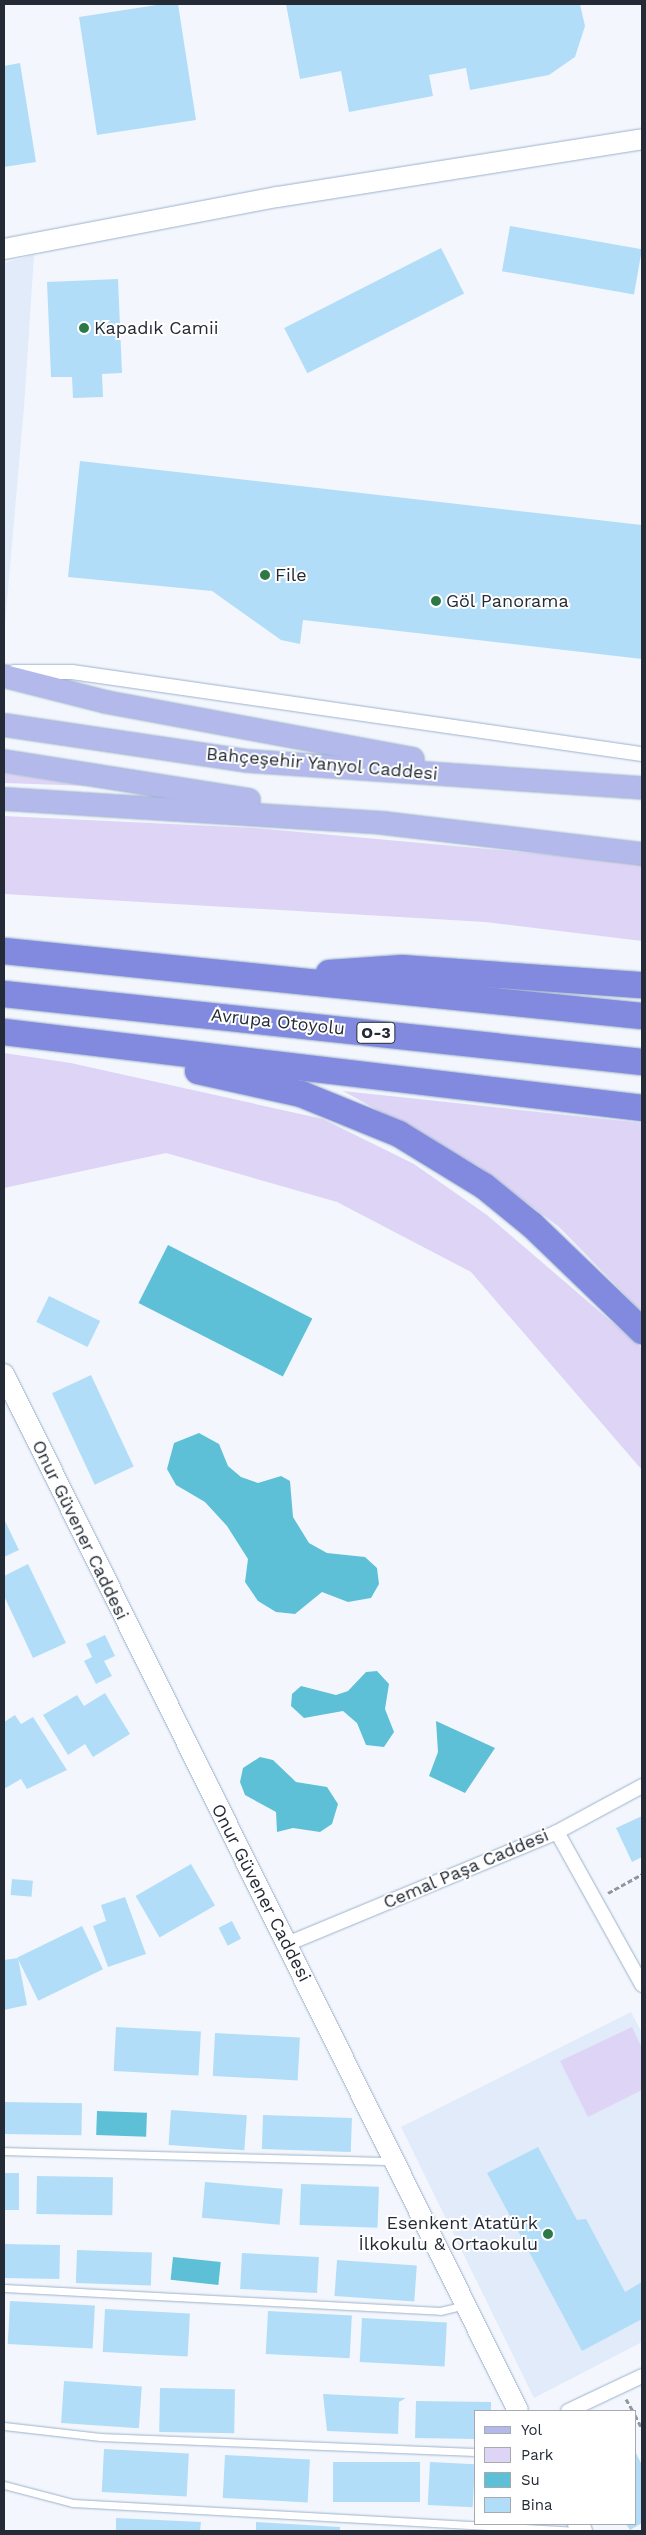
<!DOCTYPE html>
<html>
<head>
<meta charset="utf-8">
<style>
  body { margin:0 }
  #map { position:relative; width:646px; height:2535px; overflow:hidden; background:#f3f7fd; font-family:"Work Sans",sans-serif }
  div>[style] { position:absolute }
  .built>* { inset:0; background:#e1ebf9 }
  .green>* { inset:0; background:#ded5f6 }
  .water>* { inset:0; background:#5ec0d6; transform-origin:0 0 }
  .building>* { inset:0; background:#b2ddf8; transform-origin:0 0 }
  .path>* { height:3px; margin-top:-1.5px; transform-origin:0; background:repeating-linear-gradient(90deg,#91979f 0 5px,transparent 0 7.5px) }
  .roads { filter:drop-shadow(0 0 1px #9db1cc) drop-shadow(0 0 1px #9db1cc) }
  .lane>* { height:7px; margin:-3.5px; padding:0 3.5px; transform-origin:3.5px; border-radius:3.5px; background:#fff }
  .street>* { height:14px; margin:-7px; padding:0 7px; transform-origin:7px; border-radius:7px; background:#fff }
  .secondary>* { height:20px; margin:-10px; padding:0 10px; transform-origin:10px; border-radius:10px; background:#fff }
  .primary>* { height:22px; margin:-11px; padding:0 11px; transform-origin:11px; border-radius:11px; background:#b3b9eb }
  .highway>* { height:26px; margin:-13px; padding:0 13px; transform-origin:13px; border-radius:13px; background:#818ade }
  .dots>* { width:14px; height:14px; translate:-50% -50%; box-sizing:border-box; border:2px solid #fff; border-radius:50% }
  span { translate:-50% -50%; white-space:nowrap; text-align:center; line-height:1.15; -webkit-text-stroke:4px #fff; paint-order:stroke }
  .shield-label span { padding:1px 4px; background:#fff; border:1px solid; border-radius:4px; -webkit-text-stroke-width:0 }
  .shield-label { font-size:16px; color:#242b36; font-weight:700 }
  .poi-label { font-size:18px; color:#242b36 }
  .left { translate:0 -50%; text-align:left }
  .right { translate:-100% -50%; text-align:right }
  .street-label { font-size:18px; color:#242b36 }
  .frame { position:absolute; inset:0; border:5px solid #242b36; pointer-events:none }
  .legend { position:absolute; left:474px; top:2410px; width:162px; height:115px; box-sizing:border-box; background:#fff; border:1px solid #a7aaaf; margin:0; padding:6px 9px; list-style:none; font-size:15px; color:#242b36 }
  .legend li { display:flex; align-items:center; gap:10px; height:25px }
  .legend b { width:25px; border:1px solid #a7aaaf }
</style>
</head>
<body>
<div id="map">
  <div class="built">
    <i style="clip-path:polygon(34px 255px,24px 407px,4px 635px,4px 263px)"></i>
    <i style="clip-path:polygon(631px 2012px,642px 2033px,642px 2342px,534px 2398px,401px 2127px)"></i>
  </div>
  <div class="green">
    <i style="clip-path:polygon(4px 773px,89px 786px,4px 783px)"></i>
    <i style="clip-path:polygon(4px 816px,255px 828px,642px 863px,642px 941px,485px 922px,4px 894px)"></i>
    <i style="clip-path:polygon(4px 1053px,71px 1063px,323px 1119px,414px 1164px,487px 1215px,642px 1348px,642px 1470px,471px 1272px,337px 1202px,166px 1153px,4px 1188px)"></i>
    <i style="clip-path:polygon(343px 1091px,642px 1123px,642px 1312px,559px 1227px,478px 1166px)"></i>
    <i style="clip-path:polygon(632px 2027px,642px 2048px,642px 2090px,588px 2117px,560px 2061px)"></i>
  </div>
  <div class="water">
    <i style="left:168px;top:1245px;width:162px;height:65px;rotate:27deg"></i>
    <i style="clip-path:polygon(199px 1433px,219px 1444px,228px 1466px,241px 1477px,258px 1483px,281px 1476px,290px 1481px,293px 1517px,309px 1543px,327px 1553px,365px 1557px,377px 1568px,379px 1584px,371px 1598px,348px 1602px,322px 1592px,295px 1614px,276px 1612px,258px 1601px,245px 1582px,248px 1559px,227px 1526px,205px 1502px,176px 1485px,167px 1469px,174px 1443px)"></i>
    <i style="clip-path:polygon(377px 1671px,389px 1684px,385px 1709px,394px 1732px,384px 1747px,366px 1745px,357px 1723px,343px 1711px,304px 1718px,291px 1706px,292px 1694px,301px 1686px,336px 1695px,348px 1691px,366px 1672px)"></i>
    <i style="clip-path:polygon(436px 1721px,495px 1748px,465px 1793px,429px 1776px,438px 1752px)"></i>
    <i style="clip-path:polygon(260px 1757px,273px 1760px,296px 1782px,327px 1787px,338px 1804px,332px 1824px,320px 1832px,293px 1828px,277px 1832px,276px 1812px,245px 1795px,240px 1782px,243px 1768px)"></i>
    <i style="left:97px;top:2111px;width:50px;height:24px;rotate:2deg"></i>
    <i style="left:173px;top:2257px;width:48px;height:23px;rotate:6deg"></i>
  </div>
  <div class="building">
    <i style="clip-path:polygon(163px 4px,178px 4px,196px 120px,97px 135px,79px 17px)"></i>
    <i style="clip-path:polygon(286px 4px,580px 4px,585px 26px,575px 57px,549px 75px,470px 90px,466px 68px,429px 75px,433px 96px,349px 112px,341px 71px,300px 79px)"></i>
    <i style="clip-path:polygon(20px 63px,36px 162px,4px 167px,4px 66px)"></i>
    <i style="left:510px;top:226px;width:134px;height:46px;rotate:10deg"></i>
    <i style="left:441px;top:248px;width:51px;height:176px;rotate:63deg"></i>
    <i style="clip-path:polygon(118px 279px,122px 373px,102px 374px,103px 397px,73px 398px,72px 377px,51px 377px,47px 282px)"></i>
    <i style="clip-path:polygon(80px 461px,642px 525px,642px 659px,303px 620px,300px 644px,281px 640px,212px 591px,68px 577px)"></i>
    <i style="left:49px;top:1296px;width:57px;height:29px;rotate:26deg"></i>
    <i style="left:91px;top:1375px;width:101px;height:43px;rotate:65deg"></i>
    <i style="clip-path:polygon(4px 1519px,19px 1550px,4px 1557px)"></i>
    <i style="clip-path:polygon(28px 1564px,66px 1643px,33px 1658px,4px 1596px,4px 1576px)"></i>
    <i style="clip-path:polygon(105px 1635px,115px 1656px,104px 1661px,112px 1676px,96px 1684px,84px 1661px,92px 1657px,86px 1644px)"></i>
    <i style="clip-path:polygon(105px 1693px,130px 1734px,93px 1757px,85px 1744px,68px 1755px,43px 1715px,77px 1695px,84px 1706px)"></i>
    <i style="clip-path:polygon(15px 1715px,21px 1724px,33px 1717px,67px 1770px,27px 1789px,21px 1779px,4px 1789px,4px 1722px)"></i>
    <i style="clip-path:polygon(642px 1816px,642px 1857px,632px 1862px,616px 1828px)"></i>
    <i style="left:191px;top:1864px;width:48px;height:64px;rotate:60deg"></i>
    <i style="left:12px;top:1879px;width:21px;height:16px;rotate:5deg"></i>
    <i style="clip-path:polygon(125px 1897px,146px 1954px,108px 1967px,93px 1926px,106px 1921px,101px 1905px)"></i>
    <i style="left:232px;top:1921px;width:20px;height:15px;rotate:63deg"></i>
    <i style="left:82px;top:1926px;width:48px;height:72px;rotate:64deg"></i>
    <i style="clip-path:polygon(18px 1958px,27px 2005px,4px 2010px,4px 1960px)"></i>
    <i style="left:116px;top:2027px;width:85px;height:44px;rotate:3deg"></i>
    <i style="left:215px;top:2033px;width:85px;height:43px;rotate:3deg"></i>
    <i style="left:4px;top:2102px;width:78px;height:32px;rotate:1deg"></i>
    <i style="left:171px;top:2110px;width:76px;height:35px;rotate:4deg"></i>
    <i style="left:263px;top:2115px;width:89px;height:34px;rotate:2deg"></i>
    <i style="clip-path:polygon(538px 2147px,577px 2220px,586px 2219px,625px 2292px,642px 2282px,642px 2319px,582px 2351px,487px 2173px)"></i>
    <i style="left:4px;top:2173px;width:15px;height:37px"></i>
    <i style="left:37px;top:2176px;width:76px;height:38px;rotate:1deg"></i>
    <i style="left:205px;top:2182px;width:78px;height:36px;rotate:5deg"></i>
    <i style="left:301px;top:2184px;width:78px;height:41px;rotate:2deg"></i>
    <i style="left:4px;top:2244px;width:56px;height:34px;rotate:1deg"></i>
    <i style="left:77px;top:2250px;width:75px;height:33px;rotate:2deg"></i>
    <i style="left:242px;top:2253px;width:77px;height:36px;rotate:3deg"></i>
    <i style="left:337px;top:2260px;width:80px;height:36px;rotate:4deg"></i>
    <i style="left:10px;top:2301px;width:85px;height:43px;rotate:3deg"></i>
    <i style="left:105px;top:2309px;width:85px;height:43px;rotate:3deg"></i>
    <i style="left:268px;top:2311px;width:84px;height:43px;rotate:3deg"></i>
    <i style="left:362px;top:2318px;width:85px;height:44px;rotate:3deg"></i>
    <i style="left:64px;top:2381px;width:78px;height:42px;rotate:4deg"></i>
    <i style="left:160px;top:2388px;width:75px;height:44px;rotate:1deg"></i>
    <i style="clip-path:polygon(323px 2394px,406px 2398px,399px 2402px,398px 2434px,327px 2431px)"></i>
    <i style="clip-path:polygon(416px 2401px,491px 2402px,491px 2411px,475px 2411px,475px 2439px,415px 2438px)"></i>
    <i style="left:104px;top:2449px;width:85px;height:43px;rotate:3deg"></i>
    <i style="clip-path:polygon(635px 2451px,642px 2465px,642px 2523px,630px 2530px,626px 2524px,635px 2524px)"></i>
    <i style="left:225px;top:2455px;width:85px;height:43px;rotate:3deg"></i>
    <i style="left:333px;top:2462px;width:87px;height:40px"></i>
    <i style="left:430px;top:2462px;width:45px;height:43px;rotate:3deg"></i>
    <i style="clip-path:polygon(116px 2518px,201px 2522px,200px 2531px,116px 2531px)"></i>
    <i style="clip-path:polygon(256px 2522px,340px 2527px,340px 2531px,256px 2531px)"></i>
  </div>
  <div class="path">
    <i style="left:608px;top:1893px;width:39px;rotate:-29deg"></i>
    <i style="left:626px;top:2399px;width:14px;rotate:60deg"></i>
    <i style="left:635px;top:2415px;width:16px;rotate:63deg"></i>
  </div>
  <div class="roads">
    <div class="lane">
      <i style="left:4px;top:2151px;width:387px;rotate:1.5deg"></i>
      <i style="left:4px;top:2288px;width:437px;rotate:3deg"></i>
      <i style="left:440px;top:2311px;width:26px;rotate:-13deg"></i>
      <i style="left:4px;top:2426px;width:97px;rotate:6.5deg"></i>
      <i style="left:100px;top:2437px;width:375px;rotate:2.3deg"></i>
      <i style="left:4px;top:2485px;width:71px;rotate:14.6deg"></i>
      <i style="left:73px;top:2503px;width:506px;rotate:3.17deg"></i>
    </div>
    <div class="street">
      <i style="left:14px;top:672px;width:58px"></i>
      <i style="left:72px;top:672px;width:576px;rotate:8.19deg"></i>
      <i style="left:557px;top:1832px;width:175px;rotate:60.9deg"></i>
      <i style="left:287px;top:1944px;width:292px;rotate:-22.5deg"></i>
      <i style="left:557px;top:1832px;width:97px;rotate:-28.4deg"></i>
      <i style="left:568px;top:2411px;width:82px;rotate:-25.3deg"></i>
    </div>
    <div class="secondary">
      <i style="left:4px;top:249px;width:278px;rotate:-10.8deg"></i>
      <i style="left:277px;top:197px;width:370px;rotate:-9deg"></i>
      <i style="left:4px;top:1374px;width:1157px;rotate:63.63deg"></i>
      <i style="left:578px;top:2524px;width:8px;rotate:60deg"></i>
    </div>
    <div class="primary">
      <i style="left:4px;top:676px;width:105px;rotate:14.3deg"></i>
      <i style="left:106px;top:702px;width:312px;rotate:10.5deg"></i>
      <i style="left:4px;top:725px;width:247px;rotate:8.4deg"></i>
      <i style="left:248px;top:761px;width:395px;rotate:3.9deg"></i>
      <i style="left:4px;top:761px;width:248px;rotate:9deg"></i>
      <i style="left:4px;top:799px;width:380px;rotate:3.6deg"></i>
      <i style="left:383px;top:823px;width:261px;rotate:6.8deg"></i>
    </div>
    <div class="highway">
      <i style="left:4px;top:951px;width:641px;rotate:5.82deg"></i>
      <i style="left:329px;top:973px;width:73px;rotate:-3.9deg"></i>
      <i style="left:402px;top:968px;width:241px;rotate:4.1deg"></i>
      <i style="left:4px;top:994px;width:642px;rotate:6.08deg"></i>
      <i style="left:4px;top:1032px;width:643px;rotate:6.79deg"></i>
      <i style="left:198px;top:1071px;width:106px;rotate:12.6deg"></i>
      <i style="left:301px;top:1094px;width:106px;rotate:22.2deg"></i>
      <i style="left:399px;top:1134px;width:100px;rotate:31.5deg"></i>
      <i style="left:484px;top:1186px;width:62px;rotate:39.1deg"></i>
      <i style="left:532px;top:1225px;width:153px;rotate:43.9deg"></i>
    </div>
  </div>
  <div class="dots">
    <i style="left:84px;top:328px;background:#2c7847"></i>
    <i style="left:265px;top:575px;background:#2c7847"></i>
    <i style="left:436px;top:601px;background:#2c7847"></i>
    <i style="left:548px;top:2234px;background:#2c7847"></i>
  </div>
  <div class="shield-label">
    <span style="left:376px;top:1033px">O-3</span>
  </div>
  <div class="poi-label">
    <span class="left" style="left:94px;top:328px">Kapadık Camii</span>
    <span class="left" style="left:275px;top:575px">File</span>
    <span class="left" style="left:446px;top:601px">Göl Panorama</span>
    <span class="right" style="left:538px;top:2234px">Esenkent Atatürk<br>İlkokulu &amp; Ortaokulu</span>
  </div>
  <div class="street-label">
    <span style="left:322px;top:764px;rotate:5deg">Bahçeşehir Yanyol Caddesi</span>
    <span style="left:278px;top:1022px;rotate:6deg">Avrupa Otoyolu</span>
    <span style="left:80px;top:1530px;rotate:64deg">Onur Güvener Caddesi</span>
    <span style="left:466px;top:1869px;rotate:-23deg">Cemal Paşa Caddesi</span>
    <span style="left:261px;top:1893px;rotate:63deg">Onur Güvener Caddesi</span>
  </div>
  <div class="frame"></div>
  <ul class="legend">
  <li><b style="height:6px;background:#b3b9eb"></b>Yol</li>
  <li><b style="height:14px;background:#ded5f6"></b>Park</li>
  <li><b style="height:14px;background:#5ec0d6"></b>Su</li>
  <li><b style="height:14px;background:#b2ddf8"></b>Bina</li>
  </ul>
</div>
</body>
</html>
